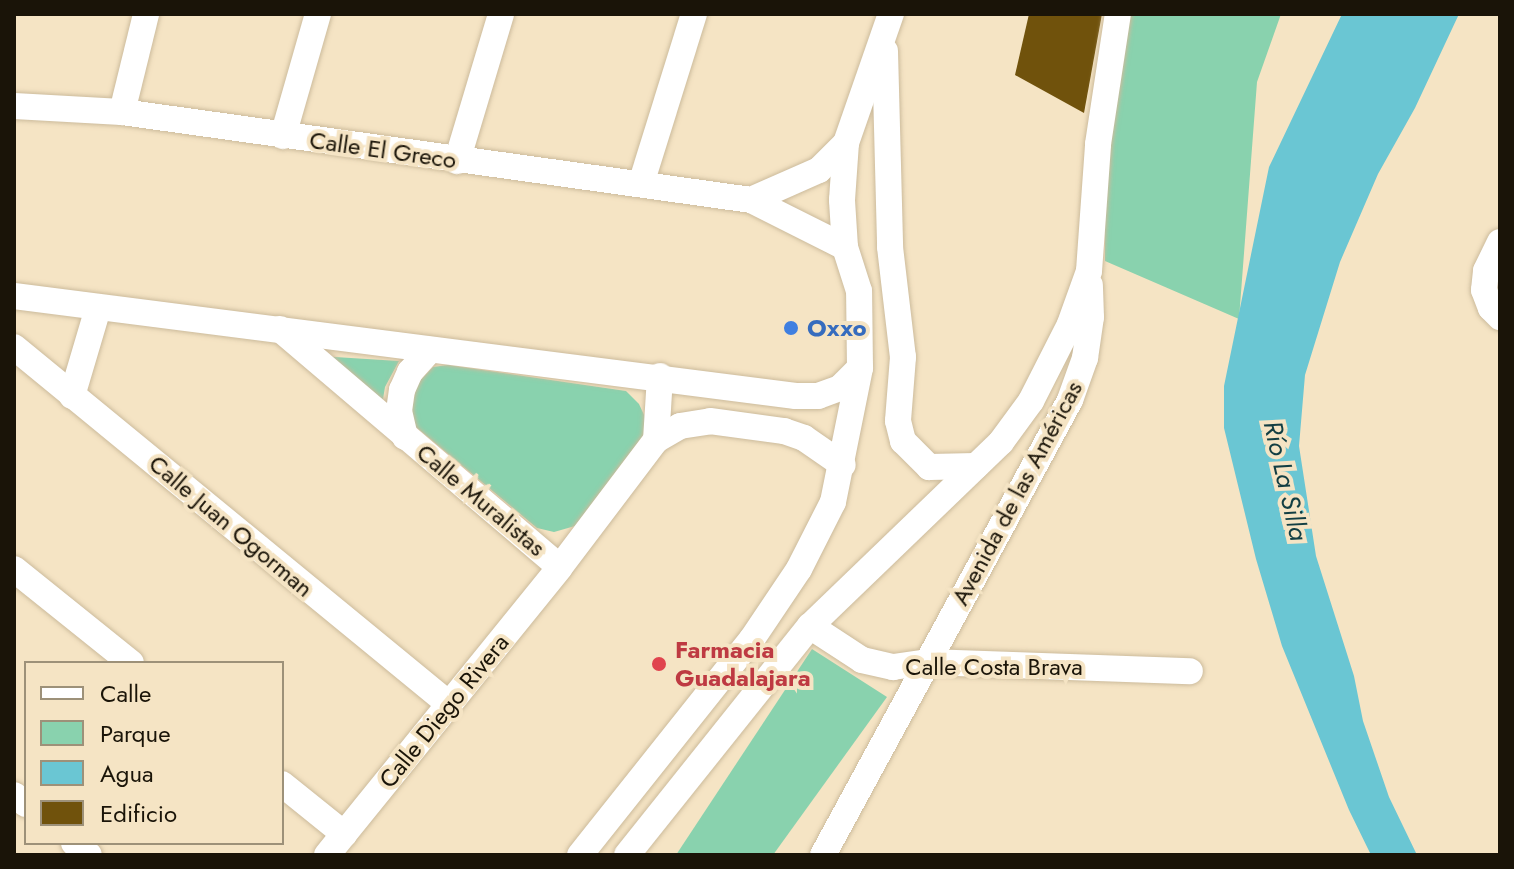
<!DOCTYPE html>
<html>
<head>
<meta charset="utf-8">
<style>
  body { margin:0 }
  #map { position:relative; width:1514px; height:869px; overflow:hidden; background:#f5e4c4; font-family:Jost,sans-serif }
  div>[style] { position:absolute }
  .green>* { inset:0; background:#89d2ae }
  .water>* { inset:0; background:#6ac6d3 }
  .building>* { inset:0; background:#70520c }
  .roads { filter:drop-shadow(0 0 2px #ccbb9c) drop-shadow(0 0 2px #ccbb9c) }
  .minor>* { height:26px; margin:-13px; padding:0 13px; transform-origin:13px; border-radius:13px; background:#fff }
  .dots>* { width:22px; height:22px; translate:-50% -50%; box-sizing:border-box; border:4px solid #f5e4c4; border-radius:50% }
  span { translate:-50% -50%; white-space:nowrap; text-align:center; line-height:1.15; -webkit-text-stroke:8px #f5e4c4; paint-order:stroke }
  .street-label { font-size:24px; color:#1a1408 }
  .shop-label { font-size:24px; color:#366cbe; font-weight:700 }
  .left { translate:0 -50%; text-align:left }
  .health-label { font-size:24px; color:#be3a42; font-weight:700 }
  .water-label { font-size:26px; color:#123e43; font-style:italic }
  .frame { position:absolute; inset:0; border:16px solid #1a1408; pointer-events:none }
  .legend { position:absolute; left:24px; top:661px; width:260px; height:184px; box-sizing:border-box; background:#f5e4c4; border:2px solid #9d9179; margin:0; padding:10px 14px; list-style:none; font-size:24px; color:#1a1408 }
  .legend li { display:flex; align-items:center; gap:16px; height:40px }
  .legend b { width:40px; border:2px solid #9d9179 }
</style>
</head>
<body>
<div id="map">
  <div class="green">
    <i style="clip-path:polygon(1128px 14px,1281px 14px,1257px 82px,1239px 319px,1105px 261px,1105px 168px)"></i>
    <i style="clip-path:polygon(319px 356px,399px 361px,385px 387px,382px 405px)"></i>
    <i style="clip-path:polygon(448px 365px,626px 391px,639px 404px,645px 417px,645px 433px,575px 526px,554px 532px,537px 528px,416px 427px,411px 414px,417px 384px,433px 367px)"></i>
    <i style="clip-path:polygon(812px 649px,887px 697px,773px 855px,676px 855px)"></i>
  </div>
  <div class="water">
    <i style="clip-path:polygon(1342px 14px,1459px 14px,1415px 108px,1378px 174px,1340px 262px,1305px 375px,1299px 446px,1316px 556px,1354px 676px,1363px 721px,1389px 797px,1417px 855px,1371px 855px,1349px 810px,1282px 646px,1256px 559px,1224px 428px,1224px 386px,1269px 167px)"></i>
  </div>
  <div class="building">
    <i style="clip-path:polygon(1029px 14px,1102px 14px,1084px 113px,1015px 75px)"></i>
  </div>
  <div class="roads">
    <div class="minor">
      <i style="left:885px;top:51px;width:196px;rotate:88.5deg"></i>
      <i style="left:890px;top:247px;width:111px;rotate:83.3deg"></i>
      <i style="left:903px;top:357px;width:64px;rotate:94.5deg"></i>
      <i style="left:898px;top:421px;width:21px;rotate:76deg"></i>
      <i style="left:903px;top:441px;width:37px;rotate:45deg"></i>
      <i style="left:929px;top:467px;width:47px;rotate:-1.2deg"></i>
      <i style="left:14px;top:106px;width:108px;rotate:3.2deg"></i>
      <i style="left:122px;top:112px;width:635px;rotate:7.96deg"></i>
      <i style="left:751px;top:200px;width:105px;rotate:26.6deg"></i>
      <i style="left:122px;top:112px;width:101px;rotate:-76.2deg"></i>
      <i style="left:283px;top:136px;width:127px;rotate:-74deg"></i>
      <i style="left:457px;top:161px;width:153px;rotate:-73.3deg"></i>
      <i style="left:641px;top:184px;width:178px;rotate:-72.7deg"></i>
      <i style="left:751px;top:200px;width:74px;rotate:-23.8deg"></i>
      <i style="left:819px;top:170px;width:38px;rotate:-45deg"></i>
      <i style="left:1500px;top:242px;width:32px;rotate:116deg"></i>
      <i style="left:1486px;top:271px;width:19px;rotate:96deg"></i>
      <i style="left:1484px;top:290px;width:19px;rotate:69deg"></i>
      <i style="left:1491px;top:308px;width:13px;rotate:45deg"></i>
      <i style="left:14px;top:296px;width:788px;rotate:7.29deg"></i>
      <i style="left:796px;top:396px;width:22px"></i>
      <i style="left:818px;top:396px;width:23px;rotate:-20deg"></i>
      <i style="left:840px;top:388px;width:28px;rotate:-45deg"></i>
      <i style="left:280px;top:329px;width:367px;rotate:40.4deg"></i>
      <i style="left:14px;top:347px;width:563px;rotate:39.38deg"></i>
      <i style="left:72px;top:396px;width:92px;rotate:-73.5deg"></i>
      <i style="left:405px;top:437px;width:27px;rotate:-103deg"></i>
      <i style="left:399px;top:411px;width:21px;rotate:-82deg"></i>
      <i style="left:402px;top:390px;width:20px;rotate:-66deg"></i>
      <i style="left:410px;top:372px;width:30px;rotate:-48deg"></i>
      <i style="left:656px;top:440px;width:64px;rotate:-86.4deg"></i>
      <i style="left:14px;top:569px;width:150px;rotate:38.8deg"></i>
      <i style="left:810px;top:626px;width:62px;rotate:33.2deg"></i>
      <i style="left:862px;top:660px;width:32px;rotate:13deg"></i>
      <i style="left:893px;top:667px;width:35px;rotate:-8deg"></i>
      <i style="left:928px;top:662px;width:262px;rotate:2deg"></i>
      <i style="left:282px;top:784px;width:80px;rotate:38.9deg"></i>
      <i style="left:14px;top:795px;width:15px;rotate:37deg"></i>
      <i style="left:74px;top:843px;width:19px;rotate:39deg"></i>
      <i style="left:327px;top:855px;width:370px;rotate:-51deg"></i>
      <i style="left:560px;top:567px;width:159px;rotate:-52.9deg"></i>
      <i style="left:656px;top:440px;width:28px;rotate:-30deg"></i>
      <i style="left:680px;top:426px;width:30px;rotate:-9deg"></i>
      <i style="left:710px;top:421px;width:75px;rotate:7.7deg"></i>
      <i style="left:784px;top:431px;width:21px;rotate:19deg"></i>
      <i style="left:804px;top:438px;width:47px;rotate:34.7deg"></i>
      <i style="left:580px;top:855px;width:276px;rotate:-51.5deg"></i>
      <i style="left:752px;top:639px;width:84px;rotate:-56.1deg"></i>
      <i style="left:799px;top:569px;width:75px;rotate:-63.1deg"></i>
      <i style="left:833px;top:502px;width:137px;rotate:-78.6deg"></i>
      <i style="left:860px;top:368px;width:77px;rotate:-90.7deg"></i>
      <i style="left:859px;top:291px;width:46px;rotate:-107.7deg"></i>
      <i style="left:845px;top:247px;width:47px;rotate:-93.7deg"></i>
      <i style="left:842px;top:200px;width:57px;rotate:-86deg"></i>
      <i style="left:846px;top:143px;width:137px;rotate:-70.8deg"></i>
      <i style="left:627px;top:855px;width:293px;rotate:-51.4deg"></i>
      <i style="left:810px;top:626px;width:265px;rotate:-43.9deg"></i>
      <i style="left:1001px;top:442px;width:51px;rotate:-53.8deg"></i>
      <i style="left:1031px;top:401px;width:86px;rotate:-63.1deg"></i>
      <i style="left:1070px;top:324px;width:56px;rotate:-70.3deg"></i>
      <i style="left:1089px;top:271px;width:127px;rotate:-85.9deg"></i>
      <i style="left:1098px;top:144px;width:132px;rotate:-81.3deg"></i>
      <i style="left:823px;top:855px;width:518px;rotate:-61.5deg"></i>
      <i style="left:1070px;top:400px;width:45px;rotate:-70.3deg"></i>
      <i style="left:1085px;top:358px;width:41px;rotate:-81.7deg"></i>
      <i style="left:1091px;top:317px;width:32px;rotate:-92deg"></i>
    </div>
  </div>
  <div class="dots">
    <i style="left:791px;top:328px;background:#3f7fe0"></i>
    <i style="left:659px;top:664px;background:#e0444e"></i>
  </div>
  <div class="street-label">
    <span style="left:383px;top:150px;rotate:8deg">Calle El Greco</span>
    <span style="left:1017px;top:493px;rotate:-62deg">Avenida de las Américas</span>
    <span style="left:481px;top:500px;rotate:40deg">Calle Muralistas</span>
    <span style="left:231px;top:526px;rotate:40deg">Calle Juan Ogorman</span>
    <span style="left:994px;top:667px">Calle Costa Brava</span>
    <span style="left:444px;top:711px;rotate:-51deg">Calle Diego Rivera</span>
  </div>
  <div class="shop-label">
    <span class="left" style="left:807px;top:328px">Oxxo</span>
  </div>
  <div class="health-label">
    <span class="left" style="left:675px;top:664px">Farmacia<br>Guadalajara</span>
  </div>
  <div class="water-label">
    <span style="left:1285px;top:481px;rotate:77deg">Río La Silla</span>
  </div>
  <div class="frame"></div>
  <ul class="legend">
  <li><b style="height:10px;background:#fff"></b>Calle</li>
  <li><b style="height:22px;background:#89d2ae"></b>Parque</li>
  <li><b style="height:22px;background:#6ac6d3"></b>Agua</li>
  <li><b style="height:22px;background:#70520c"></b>Edificio</li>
  </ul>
</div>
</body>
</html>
